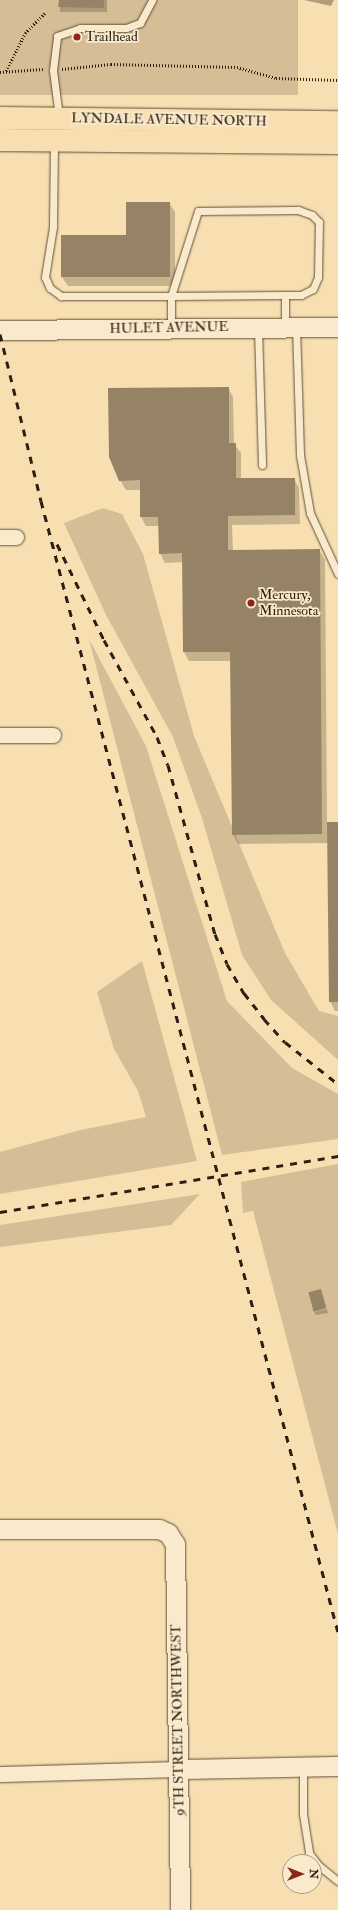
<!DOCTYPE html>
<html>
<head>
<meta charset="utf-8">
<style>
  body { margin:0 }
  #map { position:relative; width:338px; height:1910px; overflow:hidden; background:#f8dfb1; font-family:"IM FELL Double Pica",serif }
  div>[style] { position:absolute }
  .green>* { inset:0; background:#d5be96; transform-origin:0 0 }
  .water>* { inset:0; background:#b29e7c }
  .shadow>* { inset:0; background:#0003; transform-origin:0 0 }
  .building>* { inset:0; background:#968366; transform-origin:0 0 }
  .path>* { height:2.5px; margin-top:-1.25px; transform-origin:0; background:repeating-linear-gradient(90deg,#2b1f14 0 1px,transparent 0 3px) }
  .roads { filter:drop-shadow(0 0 1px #5e4f3b) drop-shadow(0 0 1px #5e4f3b) }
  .service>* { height:7px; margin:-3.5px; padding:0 3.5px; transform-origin:3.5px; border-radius:3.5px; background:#faeacc }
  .minor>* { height:15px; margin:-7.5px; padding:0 7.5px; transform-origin:7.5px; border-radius:7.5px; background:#faeacc }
  .tertiary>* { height:19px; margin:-9.5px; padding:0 9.5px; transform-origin:9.5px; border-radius:9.5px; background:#faeacc }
  .trunk>* { height:22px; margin:-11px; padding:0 11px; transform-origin:11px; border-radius:11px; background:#f8dfb1 }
  .rail>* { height:3px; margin-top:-1.5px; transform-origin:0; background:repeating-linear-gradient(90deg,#2b1f14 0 7px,transparent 0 14px) }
  .dots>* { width:11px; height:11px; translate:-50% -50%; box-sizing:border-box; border:2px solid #faeacc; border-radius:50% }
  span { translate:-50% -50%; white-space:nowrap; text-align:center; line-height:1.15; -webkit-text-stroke:3.5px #faeacc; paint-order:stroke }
  .poi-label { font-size:14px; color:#2b1f14 }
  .left { translate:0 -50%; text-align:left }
  .street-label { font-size:14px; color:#2b1f14 }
  .north { position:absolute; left:282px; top:1854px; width:40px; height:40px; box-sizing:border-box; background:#faeacc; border:1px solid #a79982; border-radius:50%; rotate:90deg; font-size:11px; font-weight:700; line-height:16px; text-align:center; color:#2b1f14 }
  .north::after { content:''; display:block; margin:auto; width:14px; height:18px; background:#8f2418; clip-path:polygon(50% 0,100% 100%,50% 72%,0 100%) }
</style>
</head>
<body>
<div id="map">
  <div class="green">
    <i style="left:0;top:0;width:298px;height:95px"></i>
    <i style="clip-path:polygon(103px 508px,122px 514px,143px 554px,194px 736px,285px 953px,319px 1011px,338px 1016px,338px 1060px,271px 1000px,242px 955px,202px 818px,173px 737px,106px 615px,64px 523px)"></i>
    <i style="clip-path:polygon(89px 639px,146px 746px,227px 1001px,292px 1068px,338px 1094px,338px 1139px,222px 1155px)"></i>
    <i style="clip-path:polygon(142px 961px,197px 1161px,0 1194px,0 1152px,81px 1130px,146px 1117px,138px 1091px,114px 1049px,97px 992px)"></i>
    <i style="clip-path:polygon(338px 1164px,338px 1534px,253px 1211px,243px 1213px,241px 1182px)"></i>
    <i style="clip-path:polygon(200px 1194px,171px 1225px,0 1247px,0 1225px)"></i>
  </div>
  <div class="water">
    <i style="clip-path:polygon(304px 0,334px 0,331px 6px)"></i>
  </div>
  <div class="shadow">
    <i style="left:60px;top:0;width:47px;height:12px"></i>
    <i style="clip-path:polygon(169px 203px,175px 212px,175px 286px,68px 286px,62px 277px,62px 236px,127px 236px)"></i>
    <i style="clip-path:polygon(228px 388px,233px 397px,234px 444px,241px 453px,241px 479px,294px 479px,299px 488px,300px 524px,232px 525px,233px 551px,319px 550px,325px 560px,327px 823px,338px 823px,338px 1011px,335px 1011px,330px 1001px,329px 843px,238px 844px,233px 834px,232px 661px,189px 661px,184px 652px,183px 562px,165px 563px,160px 553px,159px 526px,146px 526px,141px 517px,141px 490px,126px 490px,120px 480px)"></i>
    <i style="clip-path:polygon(321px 1290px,326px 1307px,313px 1310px)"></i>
    <i style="clip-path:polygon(327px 1309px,328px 1313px,316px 1315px,314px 1312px)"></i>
  </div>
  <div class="building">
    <i style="clip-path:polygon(59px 0,104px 0,104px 8px,58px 7px)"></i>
    <i style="clip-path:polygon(126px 202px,170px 202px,170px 277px,61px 277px,61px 235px,126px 235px)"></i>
    <i style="clip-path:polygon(229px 387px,229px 443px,236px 443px,236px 478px,295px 478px,295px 515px,228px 516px,228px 550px,320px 549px,322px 834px,232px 835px,230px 652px,183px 652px,182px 553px,159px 554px,158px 517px,140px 517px,140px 480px,119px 481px,109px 457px,108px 388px)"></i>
    <i style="clip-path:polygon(327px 822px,338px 822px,338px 1002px,329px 1002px)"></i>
    <i style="left:321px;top:1289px;width:20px;height:13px;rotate:75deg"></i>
  </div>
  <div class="path">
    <i style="left:62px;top:69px;width:49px;rotate:-5.8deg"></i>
    <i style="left:111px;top:64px;width:126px;rotate:1.4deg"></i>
    <i style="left:237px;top:67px;width:41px;rotate:15.8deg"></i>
    <i style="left:276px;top:78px;width:62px;rotate:1.8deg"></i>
    <i style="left:6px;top:71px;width:42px;rotate:-63.4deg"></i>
    <i style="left:25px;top:33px;width:28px;rotate:-45deg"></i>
    <i style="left:0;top:72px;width:43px;rotate:-4deg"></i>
  </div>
  <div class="roads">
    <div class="service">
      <i style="left:59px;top:117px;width:47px;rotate:-97.3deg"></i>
      <i style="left:53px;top:70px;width:34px;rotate:-83deg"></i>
      <i style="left:57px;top:36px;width:24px;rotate:-19deg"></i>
      <i style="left:80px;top:28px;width:46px"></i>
      <i style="left:126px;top:28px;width:15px;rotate:-20deg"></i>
      <i style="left:140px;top:23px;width:26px;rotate:-62deg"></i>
      <i style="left:54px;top:143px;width:84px;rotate:90.7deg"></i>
      <i style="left:53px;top:227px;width:51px;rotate:99.1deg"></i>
      <i style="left:45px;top:277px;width:12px;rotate:66deg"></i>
      <i style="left:50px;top:288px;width:14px;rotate:36deg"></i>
      <i style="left:61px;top:296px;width:110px"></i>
      <i style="left:171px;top:296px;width:114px;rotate:-0.5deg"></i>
      <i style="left:285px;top:295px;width:16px"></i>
      <i style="left:301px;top:295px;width:13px;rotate:-27deg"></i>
      <i style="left:313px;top:289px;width:13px;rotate:-67deg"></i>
      <i style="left:318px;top:277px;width:55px;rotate:-89deg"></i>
      <i style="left:319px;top:222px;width:10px;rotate:-135deg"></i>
      <i style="left:312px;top:215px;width:15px;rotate:-160deg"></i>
      <i style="left:298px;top:210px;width:100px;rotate:179.4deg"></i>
      <i style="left:198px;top:211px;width:89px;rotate:107.6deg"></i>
      <i style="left:171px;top:296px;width:32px;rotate:90deg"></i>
      <i style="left:285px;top:295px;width:32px;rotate:90deg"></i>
      <i style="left:296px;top:327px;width:128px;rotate:88.2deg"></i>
      <i style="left:300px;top:455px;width:59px;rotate:80.2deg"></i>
      <i style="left:310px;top:513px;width:67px;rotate:65.3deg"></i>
      <i style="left:258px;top:329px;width:136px;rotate:88.3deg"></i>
      <i style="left:303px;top:1767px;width:47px;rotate:90deg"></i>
      <i style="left:303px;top:1814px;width:39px;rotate:81deg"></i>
      <i style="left:309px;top:1853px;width:15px;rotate:53deg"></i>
      <i style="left:318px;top:1865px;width:26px;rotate:39deg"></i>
    </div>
    <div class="minor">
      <i style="left:0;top:537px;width:16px"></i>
      <i style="left:0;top:735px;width:53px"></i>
      <i style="left:0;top:1774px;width:179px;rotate:-1.6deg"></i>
    </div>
    <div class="tertiary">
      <i style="left:0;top:330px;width:338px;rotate:-0.5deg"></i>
      <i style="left:0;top:1529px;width:159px"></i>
      <i style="left:159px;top:1529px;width:10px;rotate:24deg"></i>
      <i style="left:168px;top:1533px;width:13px;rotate:58deg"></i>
      <i style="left:175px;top:1544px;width:366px;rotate:89.2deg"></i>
      <i style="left:179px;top:1769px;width:159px;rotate:-1.1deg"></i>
    </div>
    <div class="trunk">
      <i style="left:0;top:118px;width:338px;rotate:0.7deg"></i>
      <i style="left:0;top:140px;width:338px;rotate:0.5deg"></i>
    </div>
  </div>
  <div class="rail">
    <i style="left:0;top:334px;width:172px;rotate:76.2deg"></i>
    <i style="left:41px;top:501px;width:1169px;rotate:75.29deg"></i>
    <i style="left:57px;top:544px;width:107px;rotate:63.9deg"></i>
    <i style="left:104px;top:640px;width:111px;rotate:61.3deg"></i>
    <i style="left:157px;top:737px;width:30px;rotate:69deg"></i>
    <i style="left:168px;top:765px;width:175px;rotate:74.5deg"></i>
    <i style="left:215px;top:934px;width:32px;rotate:68deg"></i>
    <i style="left:227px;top:964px;width:34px;rotate:60deg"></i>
    <i style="left:244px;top:993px;width:33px;rotate:52deg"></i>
    <i style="left:264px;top:1019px;width:31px;rotate:48deg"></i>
    <i style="left:285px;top:1042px;width:68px;rotate:38.4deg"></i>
    <i style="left:0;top:1212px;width:343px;rotate:-9.4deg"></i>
  </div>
  <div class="dots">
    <i style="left:77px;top:37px;background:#8f2418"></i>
    <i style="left:251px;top:603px;background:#8f2418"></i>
  </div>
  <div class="poi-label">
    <span class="left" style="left:85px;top:37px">Trailhead</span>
    <span class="left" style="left:259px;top:603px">Mercury,<br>Minnesota</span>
  </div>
  <div class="street-label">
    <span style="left:169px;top:120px;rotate:1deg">LYNDALE AVENUE NORTH</span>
    <span style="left:169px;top:328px;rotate:-1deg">HULET AVENUE</span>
    <span style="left:178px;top:1720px;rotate:-91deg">9TH STREET NORTHWEST</span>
  </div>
  <div class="north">N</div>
</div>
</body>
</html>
